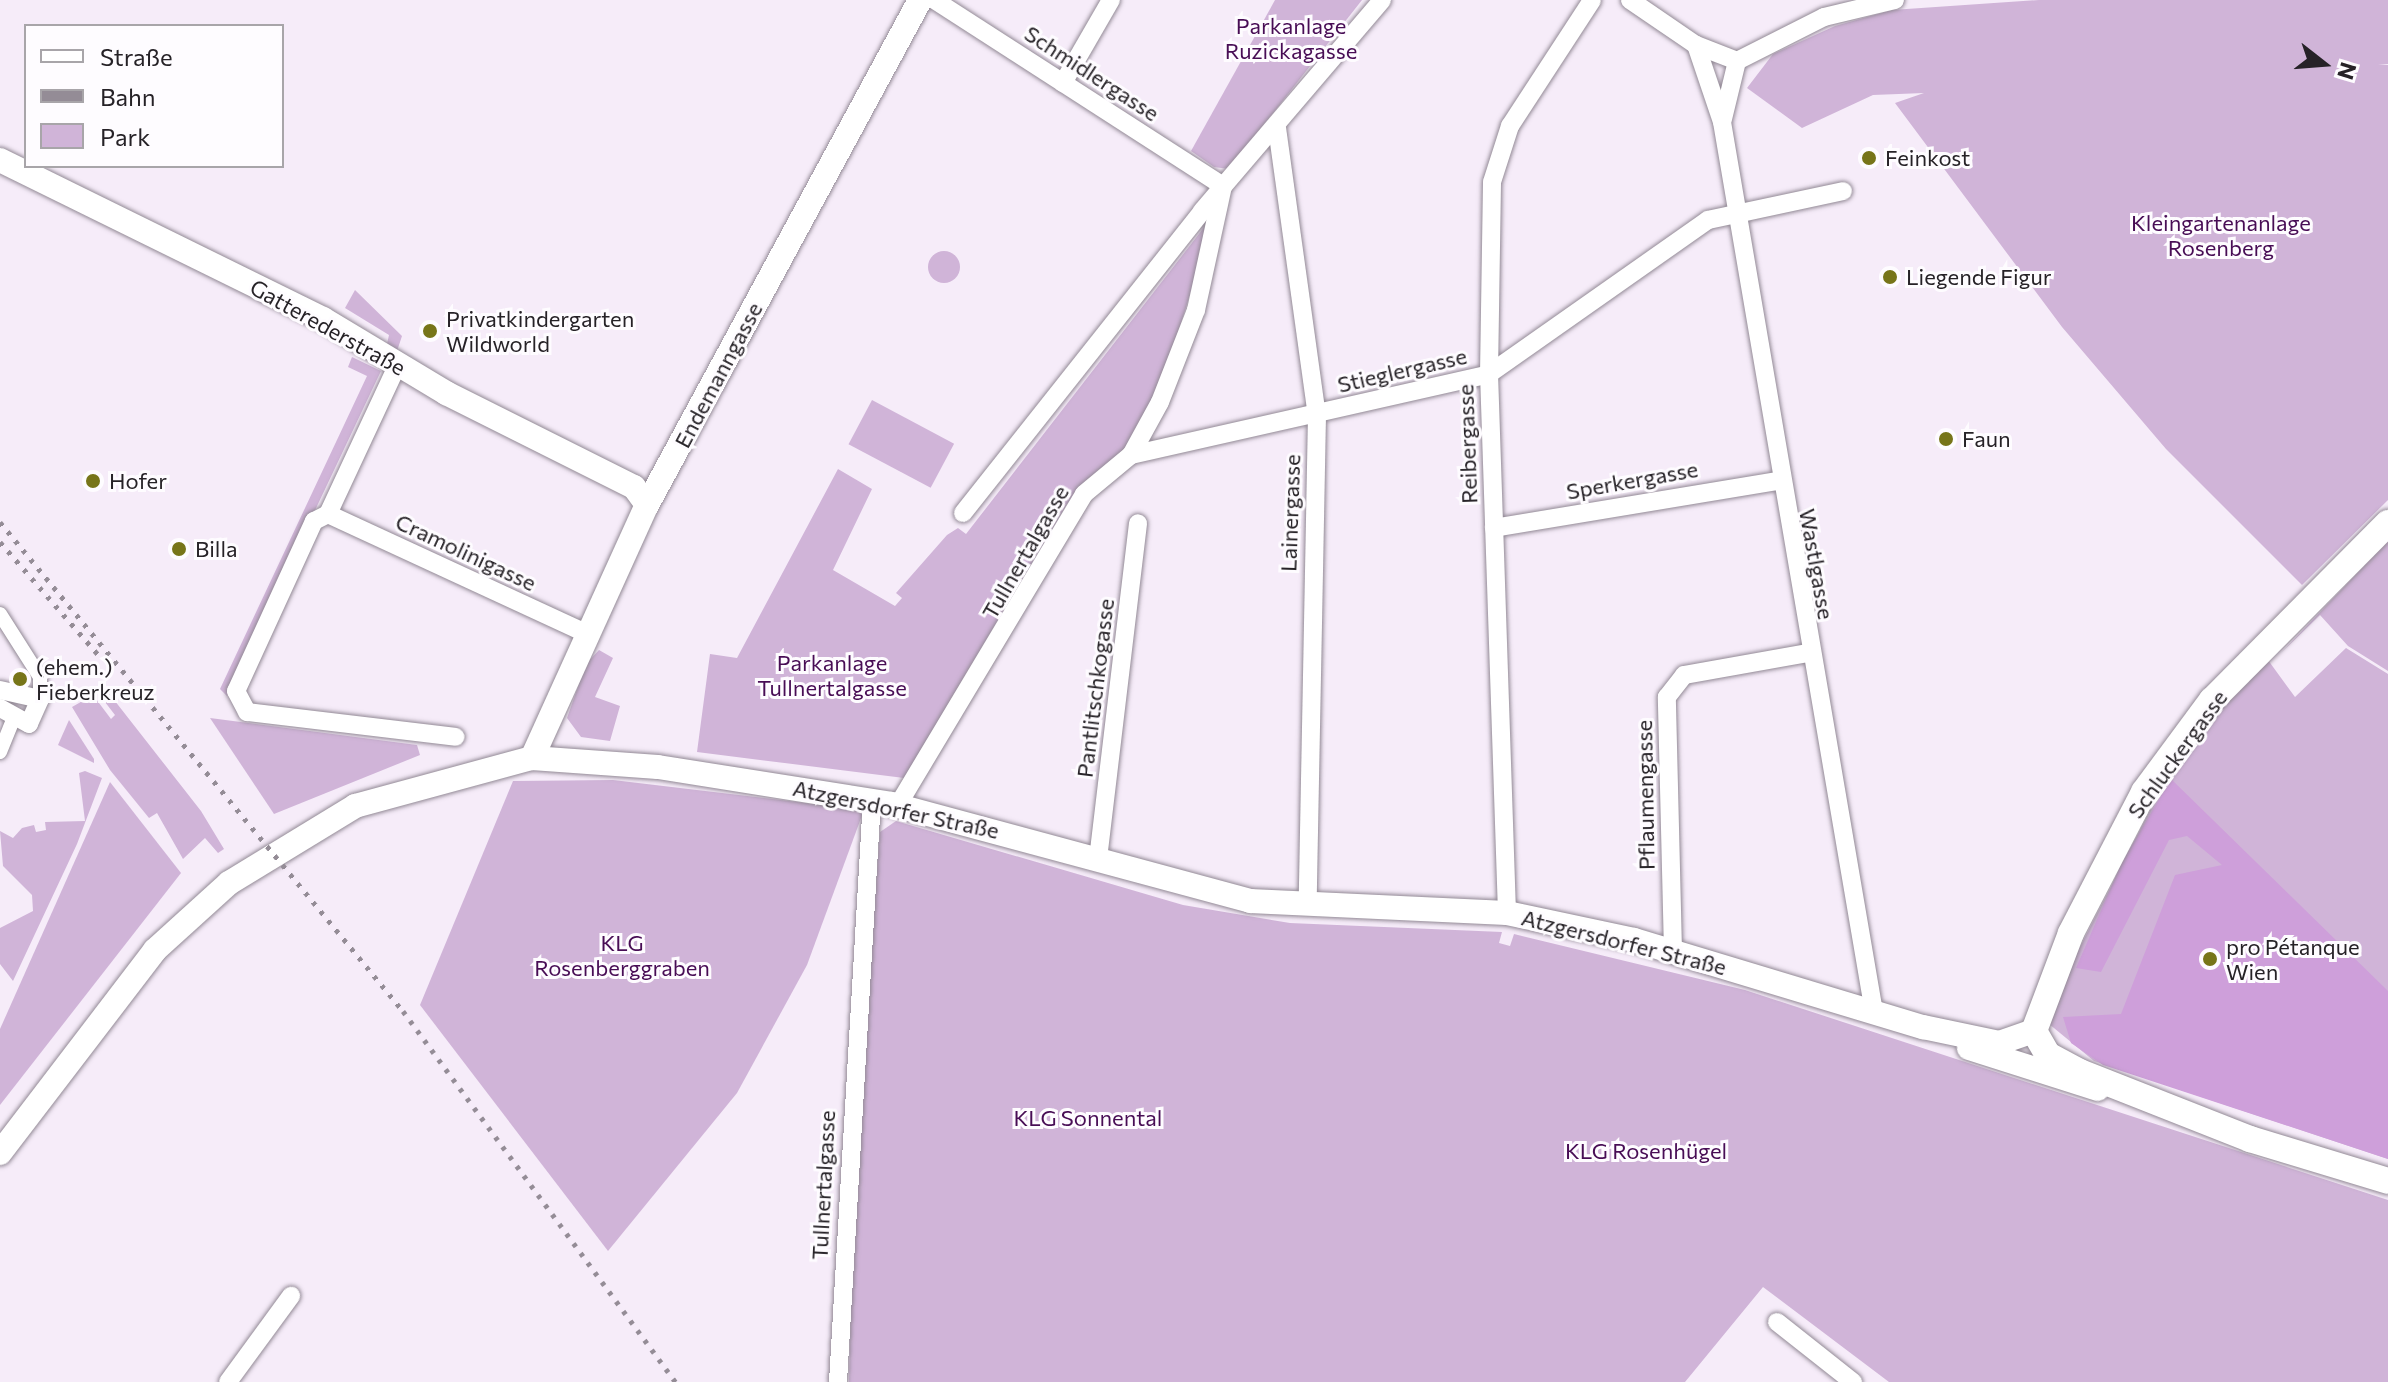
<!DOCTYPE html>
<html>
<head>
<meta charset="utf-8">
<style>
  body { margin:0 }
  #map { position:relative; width:2388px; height:1382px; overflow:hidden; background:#f6ecf9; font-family:Commissioner,sans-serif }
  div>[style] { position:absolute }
  .green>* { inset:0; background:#d0b4d8; transform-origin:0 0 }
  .round { border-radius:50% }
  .forest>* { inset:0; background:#ce9fda }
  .roads { filter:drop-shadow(0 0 2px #928995) drop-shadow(0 0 2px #928995) }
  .pedestrian>* { height:14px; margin:-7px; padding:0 7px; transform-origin:7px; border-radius:7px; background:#fff }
  .minor>* { height:18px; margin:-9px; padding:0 9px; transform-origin:9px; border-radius:9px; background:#fff }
  .tertiary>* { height:24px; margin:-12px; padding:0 12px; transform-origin:12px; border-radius:12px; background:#fff }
  .secondary>* { height:26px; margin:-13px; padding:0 13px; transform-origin:13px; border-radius:13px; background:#fff }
  .rail>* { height:5px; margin-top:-2.5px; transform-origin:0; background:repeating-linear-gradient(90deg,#948c96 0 4px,transparent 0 12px) }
  .dots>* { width:22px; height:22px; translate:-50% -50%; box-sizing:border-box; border:4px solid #fefcff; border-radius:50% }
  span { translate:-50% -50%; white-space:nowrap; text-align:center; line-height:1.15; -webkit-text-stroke:6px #fefcff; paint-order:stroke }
  .park-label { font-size:22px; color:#480d55 }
  .street-label { font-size:22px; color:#262227 }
  .poi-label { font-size:22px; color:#262227 }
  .left { translate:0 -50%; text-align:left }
  .legend { position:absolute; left:24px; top:24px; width:260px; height:144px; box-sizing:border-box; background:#fefcff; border:2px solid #a8a5a9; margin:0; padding:10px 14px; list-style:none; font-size:24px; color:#262227 }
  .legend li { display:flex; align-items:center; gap:16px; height:40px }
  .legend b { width:40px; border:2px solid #a8a5a9 }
  .north { position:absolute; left:2284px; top:24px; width:80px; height:80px; -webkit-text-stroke:6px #fefcff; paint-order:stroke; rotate:107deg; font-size:22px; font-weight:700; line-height:32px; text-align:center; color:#262227 }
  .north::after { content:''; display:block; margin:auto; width:28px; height:36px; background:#262227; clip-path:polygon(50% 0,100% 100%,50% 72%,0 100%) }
</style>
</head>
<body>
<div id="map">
  <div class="green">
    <i style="clip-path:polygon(1275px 0,1362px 0,1229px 169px,1214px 167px,1191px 151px)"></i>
    <i style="clip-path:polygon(2039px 0,2388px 0,2388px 64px,2378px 65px,2388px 65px,2388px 500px,2302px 585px,2166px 449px,2062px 327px,1895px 103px,1924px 93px,1873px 95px,1802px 128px,1747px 88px,1773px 54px,1835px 26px,1892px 10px)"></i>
    <i style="clip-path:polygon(1216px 212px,1158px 396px,1128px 445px,1067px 504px,904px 778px,697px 752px,710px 654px,737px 658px,838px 469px,872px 489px,833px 570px,895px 606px,902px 598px,896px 593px,947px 535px,958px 528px,966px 534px)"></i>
    <i class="round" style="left:928px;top:251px;width:32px;height:32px"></i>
    <i style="clip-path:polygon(355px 290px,402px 336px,397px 351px,387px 344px,389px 335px,345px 308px)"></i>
    <i style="clip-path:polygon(352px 357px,381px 371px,227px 696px,220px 689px,367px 376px,348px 367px)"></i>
    <i style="left:872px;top:400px;width:93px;height:50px;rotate:28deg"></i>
    <i style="clip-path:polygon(2388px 541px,2388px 671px,2348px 646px,2320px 615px,2281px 653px)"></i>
    <i style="clip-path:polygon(2346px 648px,2388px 674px,2388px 1159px,2094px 1061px,2043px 1019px,2160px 791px,2215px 716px,2268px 660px,2295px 697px)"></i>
    <i style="clip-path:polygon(599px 650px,613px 658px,595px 697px,620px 706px,610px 741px,581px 737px,567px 718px,586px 664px)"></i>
    <i style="clip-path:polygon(104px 687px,201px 811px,224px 849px,218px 853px,205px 838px,183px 859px,157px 813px,149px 818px,110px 770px,72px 707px,93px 695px,111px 719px,115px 715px,98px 693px)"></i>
    <i style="clip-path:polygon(210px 718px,417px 745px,420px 755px,274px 814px)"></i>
    <i style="clip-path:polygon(69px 720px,94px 759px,94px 763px,58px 745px)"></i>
    <i style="clip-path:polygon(85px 771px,102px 778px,77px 844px,13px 981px,0 964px,0 928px,33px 911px,32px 895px,3px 866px,0 831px,13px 838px,22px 828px,34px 825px,36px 832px,46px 830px,45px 822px,85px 821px,79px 773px)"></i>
    <i style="clip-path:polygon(613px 780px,864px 810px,807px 965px,737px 1093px,608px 1251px,420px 1005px,513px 781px)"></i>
    <i style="clip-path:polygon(110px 782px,181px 873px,0 1105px,0 1029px)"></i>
    <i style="clip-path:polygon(896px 821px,1183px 905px,1290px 923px,1502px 932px,1499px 943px,1510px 946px,1514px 934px,1745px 990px,2388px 1200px,2388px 1382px,1889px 1382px,1763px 1287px,1685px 1382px,849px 1382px,854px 1172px,880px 832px)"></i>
  </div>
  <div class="forest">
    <i style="clip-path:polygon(2171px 779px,2388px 991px,2388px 1159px,2103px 1065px,2071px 1043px,2063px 1017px,2121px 1014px,2175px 875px,2222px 865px,2187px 836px,2169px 840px,2101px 972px,2076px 968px,2122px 862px)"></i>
  </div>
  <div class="roads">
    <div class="pedestrian">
      <i style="left:0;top:614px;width:75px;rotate:57.6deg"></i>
      <i style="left:40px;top:677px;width:22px;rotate:90deg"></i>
      <i style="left:0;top:752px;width:38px;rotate:-68deg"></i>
    </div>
    <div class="minor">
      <i style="left:1630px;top:0;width:80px;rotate:34.3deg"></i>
      <i style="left:1696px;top:45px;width:44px;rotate:21.3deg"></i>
      <i style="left:1737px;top:61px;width:97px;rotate:-26.8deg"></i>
      <i style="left:1824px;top:17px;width:73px;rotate:-13.5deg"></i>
      <i style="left:1696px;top:45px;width:81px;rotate:71.3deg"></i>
      <i style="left:1722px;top:122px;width:903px;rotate:80.31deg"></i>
      <i style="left:1063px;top:83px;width:96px;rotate:-60deg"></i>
      <i style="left:1723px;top:119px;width:60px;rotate:-76.4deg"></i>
      <i style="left:1277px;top:128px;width:290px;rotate:82.1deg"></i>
      <i style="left:1317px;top:415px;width:488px;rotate:91.1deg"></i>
      <i style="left:397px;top:366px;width:163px;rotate:115deg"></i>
      <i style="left:328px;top:514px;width:16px;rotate:153deg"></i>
      <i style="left:314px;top:521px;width:187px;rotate:114.6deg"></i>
      <i style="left:236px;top:691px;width:24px;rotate:62deg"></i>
      <i style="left:247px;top:712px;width:210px;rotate:6.8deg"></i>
      <i style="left:1131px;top:455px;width:367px;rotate:-12.7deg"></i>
      <i style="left:1489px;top:374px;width:268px;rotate:-35.1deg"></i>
      <i style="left:1708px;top:220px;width:138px;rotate:-12.1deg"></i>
      <i style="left:963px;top:513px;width:385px;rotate:-51.6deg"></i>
      <i style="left:1202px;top:211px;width:277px;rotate:-49.5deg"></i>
      <i style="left:328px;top:514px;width:283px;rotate:24.8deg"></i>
      <i style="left:1494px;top:528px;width:288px;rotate:-9.4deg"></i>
      <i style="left:0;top:690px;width:41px;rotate:12.7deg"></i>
      <i style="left:40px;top:699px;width:27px;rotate:114deg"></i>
      <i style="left:29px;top:724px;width:33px;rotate:-151deg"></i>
      <i style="left:898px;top:805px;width:362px;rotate:-59.1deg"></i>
      <i style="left:1084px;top:494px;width:61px;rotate:-39.7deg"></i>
      <i style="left:1131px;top:455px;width:60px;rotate:-61.3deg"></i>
      <i style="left:1160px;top:402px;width:99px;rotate:-68.6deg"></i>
      <i style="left:1196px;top:310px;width:127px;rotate:-77.7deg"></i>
      <i style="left:1223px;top:186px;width:344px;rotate:-147.2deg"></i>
      <i style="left:1098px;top:859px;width:338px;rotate:-83.2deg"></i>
      <i style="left:1507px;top:913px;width:539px;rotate:-91.91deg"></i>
      <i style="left:1489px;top:374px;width:192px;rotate:-89.1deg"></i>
      <i style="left:1492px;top:182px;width:59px;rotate:-72.2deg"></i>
      <i style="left:1510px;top:126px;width:150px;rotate:-56.9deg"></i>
      <i style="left:1673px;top:951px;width:254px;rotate:-91.4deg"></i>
      <i style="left:1667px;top:697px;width:28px;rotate:-52deg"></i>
      <i style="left:1684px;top:675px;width:126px;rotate:-10.1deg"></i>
      <i style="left:1777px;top:1322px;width:97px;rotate:38.3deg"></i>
      <i style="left:228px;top:1382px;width:107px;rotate:-53.8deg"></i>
      <i style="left:838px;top:1382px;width:583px;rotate:-86.66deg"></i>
    </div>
    <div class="tertiary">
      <i style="left:0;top:160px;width:360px;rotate:26.2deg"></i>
      <i style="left:323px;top:319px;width:144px;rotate:31deg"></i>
      <i style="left:446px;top:393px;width:210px;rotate:26.6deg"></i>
      <i style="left:634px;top:487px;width:22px;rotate:54deg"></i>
      <i style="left:532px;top:758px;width:278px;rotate:-65.6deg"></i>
      <i style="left:647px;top:505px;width:574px;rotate:-61.6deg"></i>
      <i style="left:1969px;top:1048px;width:135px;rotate:17.6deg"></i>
      <i style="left:0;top:1153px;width:255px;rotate:-52.6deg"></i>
      <i style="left:155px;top:950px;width:100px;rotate:-42.2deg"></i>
      <i style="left:229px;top:883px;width:148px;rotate:-31.4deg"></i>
      <i style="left:355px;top:806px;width:183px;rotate:-15.2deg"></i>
      <i style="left:532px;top:758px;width:126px;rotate:4.1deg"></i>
      <i style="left:658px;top:767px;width:236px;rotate:9deg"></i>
      <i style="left:891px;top:804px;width:372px;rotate:15.1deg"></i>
      <i style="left:1250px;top:901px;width:257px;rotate:2.7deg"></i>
      <i style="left:1507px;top:913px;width:130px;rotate:12deg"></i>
      <i style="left:1634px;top:940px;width:302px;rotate:16.8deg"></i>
      <i style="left:1923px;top:1027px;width:78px;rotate:11.9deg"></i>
      <i style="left:1999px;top:1043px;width:37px;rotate:-19deg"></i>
    </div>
    <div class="secondary">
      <i style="left:2388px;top:523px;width:250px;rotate:134.8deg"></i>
      <i style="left:2212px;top:700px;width:114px;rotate:126.5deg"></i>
      <i style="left:2144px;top:792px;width:159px;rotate:117.4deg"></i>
      <i style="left:2071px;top:933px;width:105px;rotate:110.7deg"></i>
      <i style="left:2034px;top:1031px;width:28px;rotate:60deg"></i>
      <i style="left:2048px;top:1055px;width:36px;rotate:28deg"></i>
      <i style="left:2080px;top:1072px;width:183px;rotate:21.5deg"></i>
      <i style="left:2250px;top:1139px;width:144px;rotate:16.9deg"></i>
    </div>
  </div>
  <div class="rail">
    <i style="left:0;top:522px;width:634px;rotate:50.51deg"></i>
    <i style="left:403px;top:1011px;width:461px;rotate:53.7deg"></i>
    <i style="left:0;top:542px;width:155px;rotate:48.9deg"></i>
  </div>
  <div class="dots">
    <i style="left:1869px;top:158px;background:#777519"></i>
    <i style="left:1890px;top:277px;background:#777519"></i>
    <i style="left:430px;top:331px;background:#777519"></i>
    <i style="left:1946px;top:439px;background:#777519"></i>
    <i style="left:93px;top:481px;background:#777519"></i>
    <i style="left:179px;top:549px;background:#777519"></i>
    <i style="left:20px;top:679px;background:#777519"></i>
    <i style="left:2210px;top:959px;background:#777519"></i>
  </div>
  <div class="park-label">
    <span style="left:1291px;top:38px">Parkanlage<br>Ruzickagasse</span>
    <span style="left:2221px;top:235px">Kleingartenanlage<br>Rosenberg</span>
    <span style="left:832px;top:675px">Parkanlage<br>Tullnertalgasse</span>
    <span style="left:622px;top:955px">KLG<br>Rosenberggraben</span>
    <span style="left:1088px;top:1118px">KLG Sonnental</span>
    <span style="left:1646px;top:1151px">KLG Rosenhügel</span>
  </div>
  <div class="street-label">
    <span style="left:1092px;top:73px;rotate:33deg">Schmidlergasse</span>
    <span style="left:328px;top:327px;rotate:29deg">Gatterederstraße</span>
    <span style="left:1402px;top:370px;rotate:-13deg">Stieglergasse</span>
    <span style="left:718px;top:375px;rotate:-62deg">Endemanngasse</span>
    <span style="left:1467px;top:444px;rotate:-92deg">Reibergasse</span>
    <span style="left:1632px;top:480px;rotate:-10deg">Sperkergasse</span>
    <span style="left:1290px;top:513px;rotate:-88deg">Lainergasse</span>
    <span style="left:466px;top:552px;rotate:25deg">Cramolinigasse</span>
    <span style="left:1025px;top:552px;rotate:-60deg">Tullnertalgasse</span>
    <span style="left:1817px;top:564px;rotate:80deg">Wastlgasse</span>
    <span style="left:1095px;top:688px;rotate:-83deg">Pantlitschkogasse</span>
    <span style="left:2177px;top:754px;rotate:-54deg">Schluckergasse</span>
    <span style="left:1645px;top:795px;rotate:-91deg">Pflaumengasse</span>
    <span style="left:896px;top:809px;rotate:12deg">Atzgersdorfer Straße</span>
    <span style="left:1624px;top:942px;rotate:14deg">Atzgersdorfer Straße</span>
    <span style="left:823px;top:1185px;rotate:-87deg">Tullnertalgasse</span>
  </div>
  <div class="poi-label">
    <span class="left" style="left:1885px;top:158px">Feinkost</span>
    <span class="left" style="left:1906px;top:277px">Liegende Figur</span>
    <span class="left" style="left:446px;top:331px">Privatkindergarten<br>Wildworld</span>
    <span class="left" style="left:1962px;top:439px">Faun</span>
    <span class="left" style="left:109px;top:481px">Hofer</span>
    <span class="left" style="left:195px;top:549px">Billa</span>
    <span class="left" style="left:36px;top:679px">(ehem.)<br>Fieberkreuz</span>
    <span class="left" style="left:2226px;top:959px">pro Pétanque<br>Wien</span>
  </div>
  <ul class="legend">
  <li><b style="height:10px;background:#fff"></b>Straße</li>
  <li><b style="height:10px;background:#948c96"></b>Bahn</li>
  <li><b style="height:22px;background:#d0b4d8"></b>Park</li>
  </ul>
  <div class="north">N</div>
</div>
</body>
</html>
